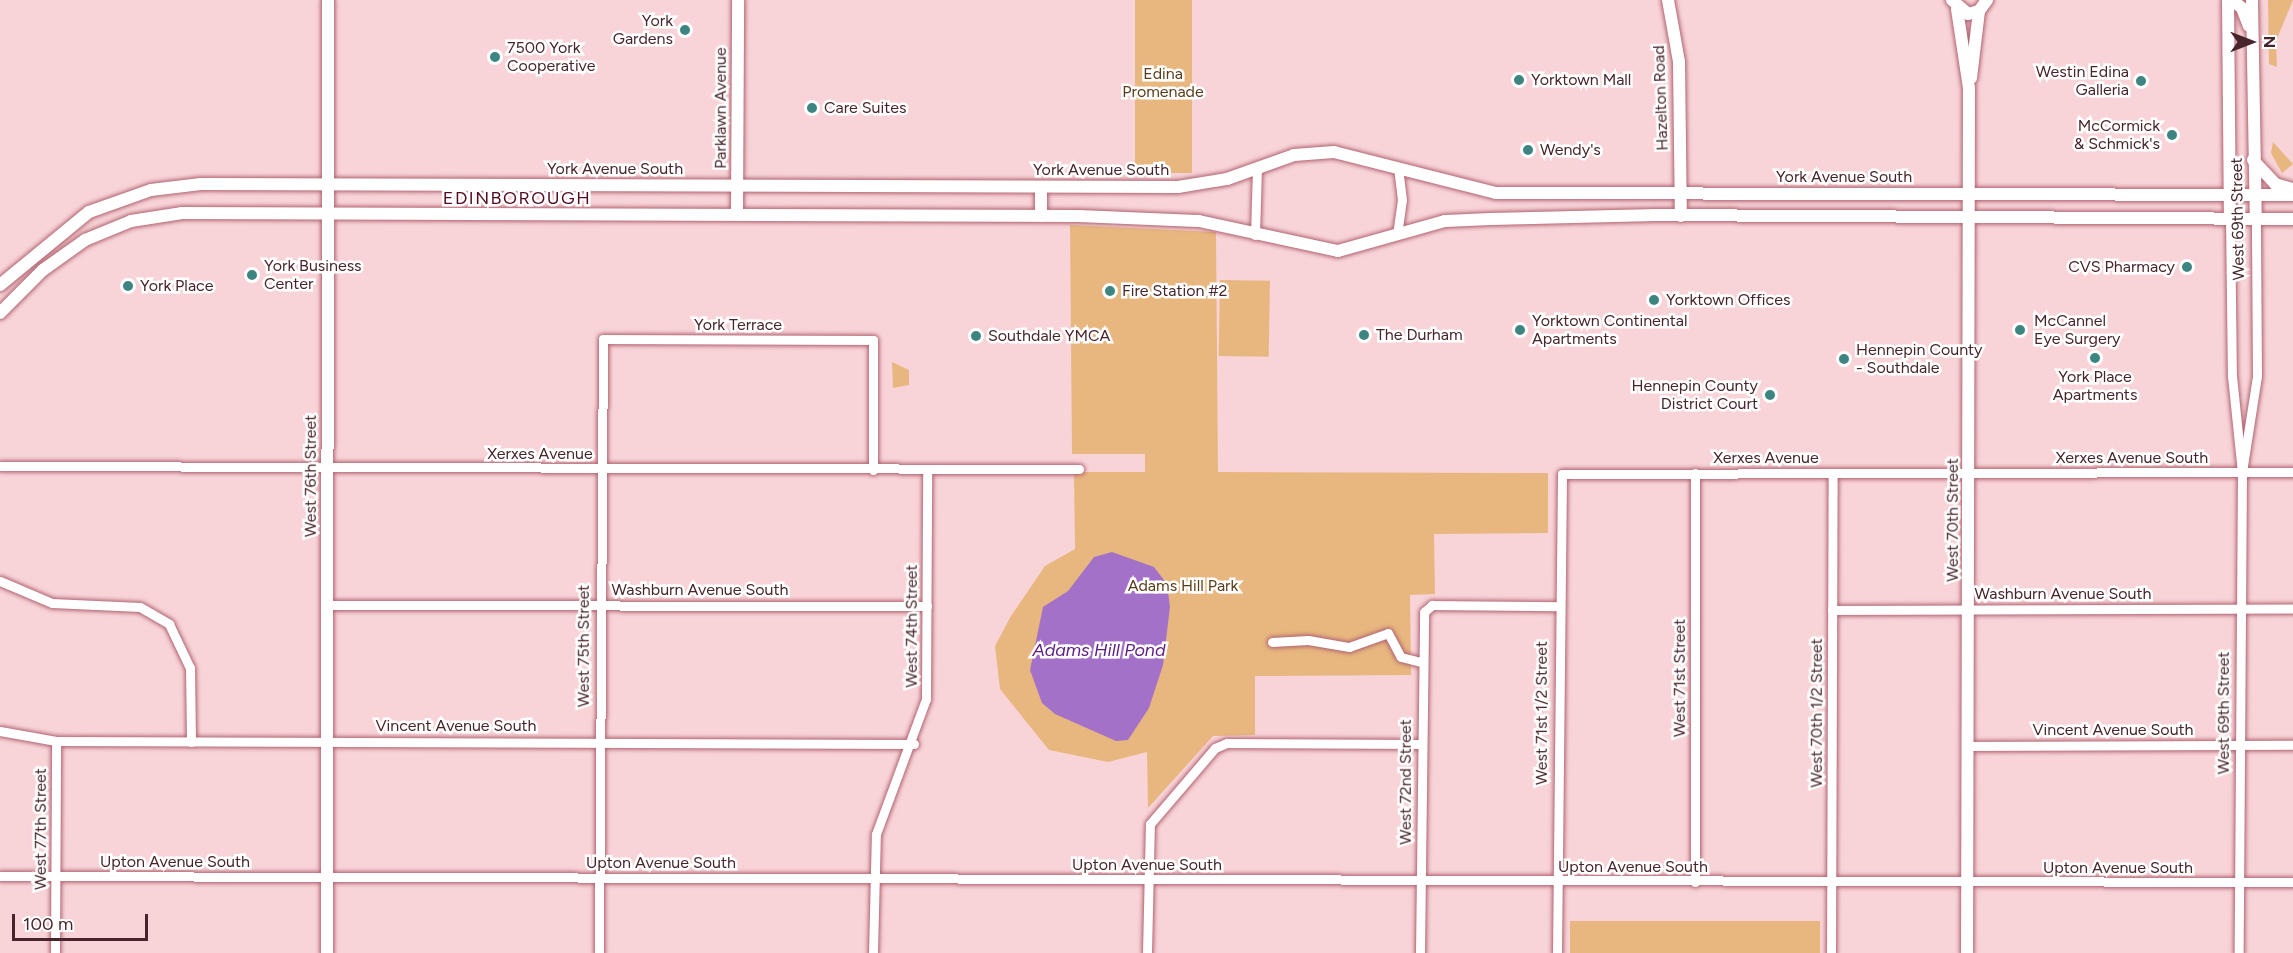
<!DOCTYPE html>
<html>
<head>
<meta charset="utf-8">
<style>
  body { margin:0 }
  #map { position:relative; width:2293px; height:953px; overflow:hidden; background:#f8d4d8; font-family:Figtree,sans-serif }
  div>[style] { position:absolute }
  .green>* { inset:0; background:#e8b77f; transform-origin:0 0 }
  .water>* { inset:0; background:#a372c8 }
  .roads { filter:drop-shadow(0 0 2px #b26370) drop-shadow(0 0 2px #b26370) }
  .street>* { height:9px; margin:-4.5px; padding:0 4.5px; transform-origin:4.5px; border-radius:4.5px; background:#fff }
  .secondary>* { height:12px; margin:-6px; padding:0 6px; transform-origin:6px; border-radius:6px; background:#fff }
  .dots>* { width:16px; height:16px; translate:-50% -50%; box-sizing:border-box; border:3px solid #fff; border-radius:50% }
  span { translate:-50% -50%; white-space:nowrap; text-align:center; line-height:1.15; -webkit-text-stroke:5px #fff; paint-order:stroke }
  .poi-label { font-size:16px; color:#47252b }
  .right { translate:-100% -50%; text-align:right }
  .left { translate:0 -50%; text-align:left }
  .park-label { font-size:16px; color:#5a3d18 }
  .street-label { font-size:16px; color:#47252b }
  .neighbourhood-label { font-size:18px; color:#530b20; letter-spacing:1.5px }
  .water-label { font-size:18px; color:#601f86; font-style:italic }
  .north { position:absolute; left:2221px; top:12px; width:60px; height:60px; -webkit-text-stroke:4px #fff; paint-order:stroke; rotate:90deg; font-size:16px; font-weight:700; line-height:24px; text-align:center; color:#47252b }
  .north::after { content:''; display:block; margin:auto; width:21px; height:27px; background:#47252b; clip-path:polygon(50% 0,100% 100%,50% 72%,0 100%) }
  .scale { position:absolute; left:12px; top:914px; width:136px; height:27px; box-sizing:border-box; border:3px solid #47252b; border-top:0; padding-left:8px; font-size:18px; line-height:21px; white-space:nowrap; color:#47252b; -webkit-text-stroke:4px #fff; paint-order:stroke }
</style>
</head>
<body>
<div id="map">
  <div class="green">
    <i style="left:1135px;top:0;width:57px;height:173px"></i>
    <i style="clip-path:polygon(2268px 0,2293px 0,2276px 41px,2277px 67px,2269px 64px)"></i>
    <i style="clip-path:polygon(2273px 142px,2293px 164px,2282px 173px,2271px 153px)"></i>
    <i style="clip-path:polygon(1070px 225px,1216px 232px,1218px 472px,1548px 473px,1548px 533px,1434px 534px,1435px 594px,1410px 595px,1411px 675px,1255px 676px,1255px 735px,1213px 736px,1148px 808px,1147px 752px,1108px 762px,1049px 750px,1000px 689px,995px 646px,1011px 616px,1045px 566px,1075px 549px,1074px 472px,1145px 472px,1145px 454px,1072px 454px)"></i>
    <i style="left:1220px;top:280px;width:50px;height:76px;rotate:1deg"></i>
    <i style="clip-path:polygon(892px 362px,909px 370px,909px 385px,893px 388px)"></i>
    <i style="left:1570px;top:921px;width:250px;height:32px"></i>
  </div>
  <div class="water">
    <i style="clip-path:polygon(1112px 552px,1154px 567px,1167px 584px,1170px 607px,1163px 665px,1149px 708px,1128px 740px,1116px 741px,1055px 714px,1042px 703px,1030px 670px,1043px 607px,1068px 591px,1094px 557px)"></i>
  </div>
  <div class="roads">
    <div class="street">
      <i style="left:2230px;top:218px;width:158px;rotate:89.3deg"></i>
      <i style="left:2232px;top:376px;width:97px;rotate:84.1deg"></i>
      <i style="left:2242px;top:472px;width:481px;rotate:90.4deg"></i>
      <i style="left:1255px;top:235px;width:68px;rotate:-88.3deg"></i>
      <i style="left:1397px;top:235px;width:35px;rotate:-82deg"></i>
      <i style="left:1402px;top:200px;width:33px;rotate:-97deg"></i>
      <i style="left:0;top:466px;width:1079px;rotate:0.16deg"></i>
      <i style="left:2242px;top:472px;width:97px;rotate:-81.1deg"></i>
      <i style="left:2257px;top:376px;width:157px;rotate:-90.4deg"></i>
      <i style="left:0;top:581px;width:56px;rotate:22.9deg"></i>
      <i style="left:52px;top:603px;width:88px;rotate:2.6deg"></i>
      <i style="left:140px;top:607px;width:34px;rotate:30deg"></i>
      <i style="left:169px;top:624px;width:49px;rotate:64.5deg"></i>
      <i style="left:190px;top:668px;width:74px;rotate:89.2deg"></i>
      <i style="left:328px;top:605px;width:599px;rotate:0.1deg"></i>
      <i style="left:1832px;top:610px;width:461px;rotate:-0.2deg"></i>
      <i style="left:1272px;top:642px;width:36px;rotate:-3deg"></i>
      <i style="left:1308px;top:640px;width:42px;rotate:9.7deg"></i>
      <i style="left:1349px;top:647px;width:41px;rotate:-19.7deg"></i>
      <i style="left:1388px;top:633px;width:27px;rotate:62deg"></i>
      <i style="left:1401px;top:657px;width:21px;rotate:14deg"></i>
      <i style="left:0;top:731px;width:57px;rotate:10.1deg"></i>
      <i style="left:56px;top:741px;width:858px;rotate:0.2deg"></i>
      <i style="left:1969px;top:746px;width:324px;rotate:-0.2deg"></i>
      <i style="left:0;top:876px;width:2293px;rotate:0.15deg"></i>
      <i style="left:1695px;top:882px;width:409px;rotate:-90deg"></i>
      <i style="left:55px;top:953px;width:212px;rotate:-89.7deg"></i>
      <i style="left:599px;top:953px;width:614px;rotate:-89.63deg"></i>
      <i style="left:603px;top:339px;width:270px;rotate:0.2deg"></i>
      <i style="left:873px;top:340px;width:130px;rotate:90deg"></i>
      <i style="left:873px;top:953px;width:119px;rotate:-88.6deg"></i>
      <i style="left:876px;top:834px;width:144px;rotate:-69.7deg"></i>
      <i style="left:926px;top:699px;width:229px;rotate:-89.7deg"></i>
      <i style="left:1147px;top:953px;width:129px;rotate:-88.7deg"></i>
      <i style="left:1150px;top:824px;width:100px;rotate:-49.5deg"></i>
      <i style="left:1215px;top:748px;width:13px;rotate:-23deg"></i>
      <i style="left:1227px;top:743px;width:194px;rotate:0.3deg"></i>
      <i style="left:1420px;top:953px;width:341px;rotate:-89.3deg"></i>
      <i style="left:1424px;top:612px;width:11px;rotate:-41deg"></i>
      <i style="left:1432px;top:605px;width:125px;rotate:0.5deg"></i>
      <i style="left:1557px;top:953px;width:479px;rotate:-89.4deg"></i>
      <i style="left:1562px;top:474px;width:731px;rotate:-0.16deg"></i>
      <i style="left:1831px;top:953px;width:480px;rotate:-89.8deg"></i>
    </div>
    <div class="secondary">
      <i style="left:1668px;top:0;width:63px;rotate:79.9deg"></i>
      <i style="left:1679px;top:62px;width:154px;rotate:89.3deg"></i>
      <i style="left:1952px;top:0;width:21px;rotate:41deg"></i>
      <i style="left:1968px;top:14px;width:11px;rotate:-15deg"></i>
      <i style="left:1979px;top:11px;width:14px;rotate:-54deg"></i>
      <i style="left:2228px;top:0;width:218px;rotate:89.5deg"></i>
      <i style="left:2232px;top:0;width:13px;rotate:39deg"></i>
      <i style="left:2242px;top:8px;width:19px;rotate:69deg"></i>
      <i style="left:2252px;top:0;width:219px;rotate:89deg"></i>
      <i style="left:1957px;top:9px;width:80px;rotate:81.4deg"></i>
      <i style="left:1969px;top:88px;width:865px;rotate:90.13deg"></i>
      <i style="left:1971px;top:78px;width:67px;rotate:-83.2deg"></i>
      <i style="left:2253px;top:160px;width:33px;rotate:47deg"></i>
      <i style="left:2275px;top:184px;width:19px;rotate:16deg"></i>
      <i style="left:1041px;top:187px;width:29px;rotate:90deg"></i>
      <i style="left:737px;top:215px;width:215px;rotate:-89.7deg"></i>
      <i style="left:0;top:285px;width:115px;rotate:-39.4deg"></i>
      <i style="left:89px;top:212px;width:66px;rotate:-19.5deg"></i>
      <i style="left:151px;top:190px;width:50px;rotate:-6.8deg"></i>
      <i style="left:201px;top:184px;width:977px;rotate:0.18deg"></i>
      <i style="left:1178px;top:187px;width:50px;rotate:-9.3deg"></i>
      <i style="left:1227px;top:179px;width:71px;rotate:-19.7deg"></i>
      <i style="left:1294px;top:155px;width:40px;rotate:-4.3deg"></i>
      <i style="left:1334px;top:152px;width:167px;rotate:14.2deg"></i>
      <i style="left:1496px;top:193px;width:797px;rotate:0.14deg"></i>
      <i style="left:0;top:313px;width:61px;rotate:-45deg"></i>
      <i style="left:43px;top:270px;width:52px;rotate:-35.5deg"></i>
      <i style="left:85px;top:240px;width:50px;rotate:-22.4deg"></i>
      <i style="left:131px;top:221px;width:52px;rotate:-8.9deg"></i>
      <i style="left:182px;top:213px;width:897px;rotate:0.19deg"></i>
      <i style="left:1079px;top:216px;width:120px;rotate:2.4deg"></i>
      <i style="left:1199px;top:221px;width:142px;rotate:12.2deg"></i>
      <i style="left:1338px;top:251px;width:111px;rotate:-15.7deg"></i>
      <i style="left:1445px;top:221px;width:46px;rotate:-2.5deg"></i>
      <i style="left:1491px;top:219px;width:165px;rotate:-1.4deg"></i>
      <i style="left:1656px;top:215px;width:637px;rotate:0.36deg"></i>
      <i style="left:327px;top:953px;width:953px;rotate:-89.94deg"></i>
    </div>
  </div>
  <div class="dots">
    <i style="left:685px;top:30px;background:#3d8580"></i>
    <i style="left:495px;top:57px;background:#3d8580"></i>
    <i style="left:1519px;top:80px;background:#3d8580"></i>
    <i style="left:2141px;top:81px;background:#3d8580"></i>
    <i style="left:812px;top:108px;background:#3d8580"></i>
    <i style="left:2172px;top:135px;background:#3d8580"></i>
    <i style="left:1528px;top:150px;background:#3d8580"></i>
    <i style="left:2187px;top:267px;background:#3d8580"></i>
    <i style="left:252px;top:275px;background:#3d8580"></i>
    <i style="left:128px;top:286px;background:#3d8580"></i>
    <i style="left:1110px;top:291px;background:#3d8580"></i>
    <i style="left:1654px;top:300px;background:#3d8580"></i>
    <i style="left:1520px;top:330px;background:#3d8580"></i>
    <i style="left:2020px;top:330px;background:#3d8580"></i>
    <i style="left:1364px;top:335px;background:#3d8580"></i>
    <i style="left:976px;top:336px;background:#3d8580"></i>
    <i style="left:2095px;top:358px;background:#3d8580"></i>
    <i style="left:1844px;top:359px;background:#3d8580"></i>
    <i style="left:1770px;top:395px;background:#3d8580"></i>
  </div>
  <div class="poi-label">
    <span class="right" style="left:673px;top:30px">York<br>Gardens</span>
    <span class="left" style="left:507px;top:57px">7500 York<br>Cooperative</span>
    <span class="right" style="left:2129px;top:81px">Westin Edina<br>Galleria</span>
    <span class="left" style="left:1531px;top:80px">Yorktown Mall</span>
    <span class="left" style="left:824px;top:108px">Care Suites</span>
    <span class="right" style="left:2160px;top:135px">McCormick<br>&amp; Schmick's</span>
    <span class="left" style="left:1540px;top:150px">Wendy's</span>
    <span class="left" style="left:264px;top:275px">York Business<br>Center</span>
    <span class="right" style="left:2175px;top:267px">CVS Pharmacy</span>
    <span class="left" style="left:140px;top:286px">York Place</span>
    <span class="left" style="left:1122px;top:291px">Fire Station #2</span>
    <span class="left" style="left:1666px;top:300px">Yorktown Offices</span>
    <span class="left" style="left:1532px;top:330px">Yorktown Continental<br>Apartments</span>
    <span class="left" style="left:2034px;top:330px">McCannel<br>Eye Surgery</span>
    <span class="left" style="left:1376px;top:335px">The Durham</span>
    <span class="left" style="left:988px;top:336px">Southdale YMCA</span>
    <span class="left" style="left:1856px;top:359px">Hennepin County<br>- Southdale</span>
    <span style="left:2095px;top:386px">York Place<br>Apartments</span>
    <span class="right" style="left:1758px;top:395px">Hennepin County<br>District Court</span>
  </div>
  <div class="park-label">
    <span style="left:1163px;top:83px">Edina<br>Promenade</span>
    <span style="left:1183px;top:586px">Adams Hill Park</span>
  </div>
  <div class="street-label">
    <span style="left:1661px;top:98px;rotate:-92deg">Hazelton Road</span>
    <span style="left:721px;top:108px;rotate:-90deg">Parklawn Avenue</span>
    <span style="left:615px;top:169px">York Avenue South</span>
    <span style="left:1101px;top:170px">York Avenue South</span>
    <span style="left:1844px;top:177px">York Avenue South</span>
    <span style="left:2238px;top:219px;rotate:-91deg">West 69th Street</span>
    <span style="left:738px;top:325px">York Terrace</span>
    <span style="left:540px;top:454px">Xerxes Avenue</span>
    <span style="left:1766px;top:458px">Xerxes Avenue</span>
    <span style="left:2132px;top:458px">Xerxes Avenue South</span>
    <span style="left:311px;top:476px;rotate:-90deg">West 76th Street</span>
    <span style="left:1953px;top:520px;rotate:-90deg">West 70th Street</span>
    <span style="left:700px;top:590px">Washburn Avenue South</span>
    <span style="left:2063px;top:594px">Washburn Avenue South</span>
    <span style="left:912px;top:626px;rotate:-90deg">West 74th Street</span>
    <span style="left:584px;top:646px;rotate:-90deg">West 75th Street</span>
    <span style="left:1680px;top:678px;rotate:-90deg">West 71st Street</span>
    <span style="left:1542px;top:713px;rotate:-90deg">West 71st 1/2 Street</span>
    <span style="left:1817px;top:713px;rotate:-90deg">West 70th 1/2 Street</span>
    <span style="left:2224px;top:713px;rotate:-90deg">West 69th Street</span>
    <span style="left:456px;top:726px">Vincent Avenue South</span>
    <span style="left:2113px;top:730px">Vincent Avenue South</span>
    <span style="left:1406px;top:782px;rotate:-90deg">West 72nd Street</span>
    <span style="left:41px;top:829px;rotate:-90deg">West 77th Street</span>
    <span style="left:175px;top:862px">Upton Avenue South</span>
    <span style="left:661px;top:863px">Upton Avenue South</span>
    <span style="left:1147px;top:865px">Upton Avenue South</span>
    <span style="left:1633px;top:867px">Upton Avenue South</span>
    <span style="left:2118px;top:868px">Upton Avenue South</span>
  </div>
  <div class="neighbourhood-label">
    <span style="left:517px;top:198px">EDINBOROUGH</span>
  </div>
  <div class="water-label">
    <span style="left:1099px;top:650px">Adams Hill Pond</span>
  </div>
  <div class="north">N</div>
  <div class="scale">100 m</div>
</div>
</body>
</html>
